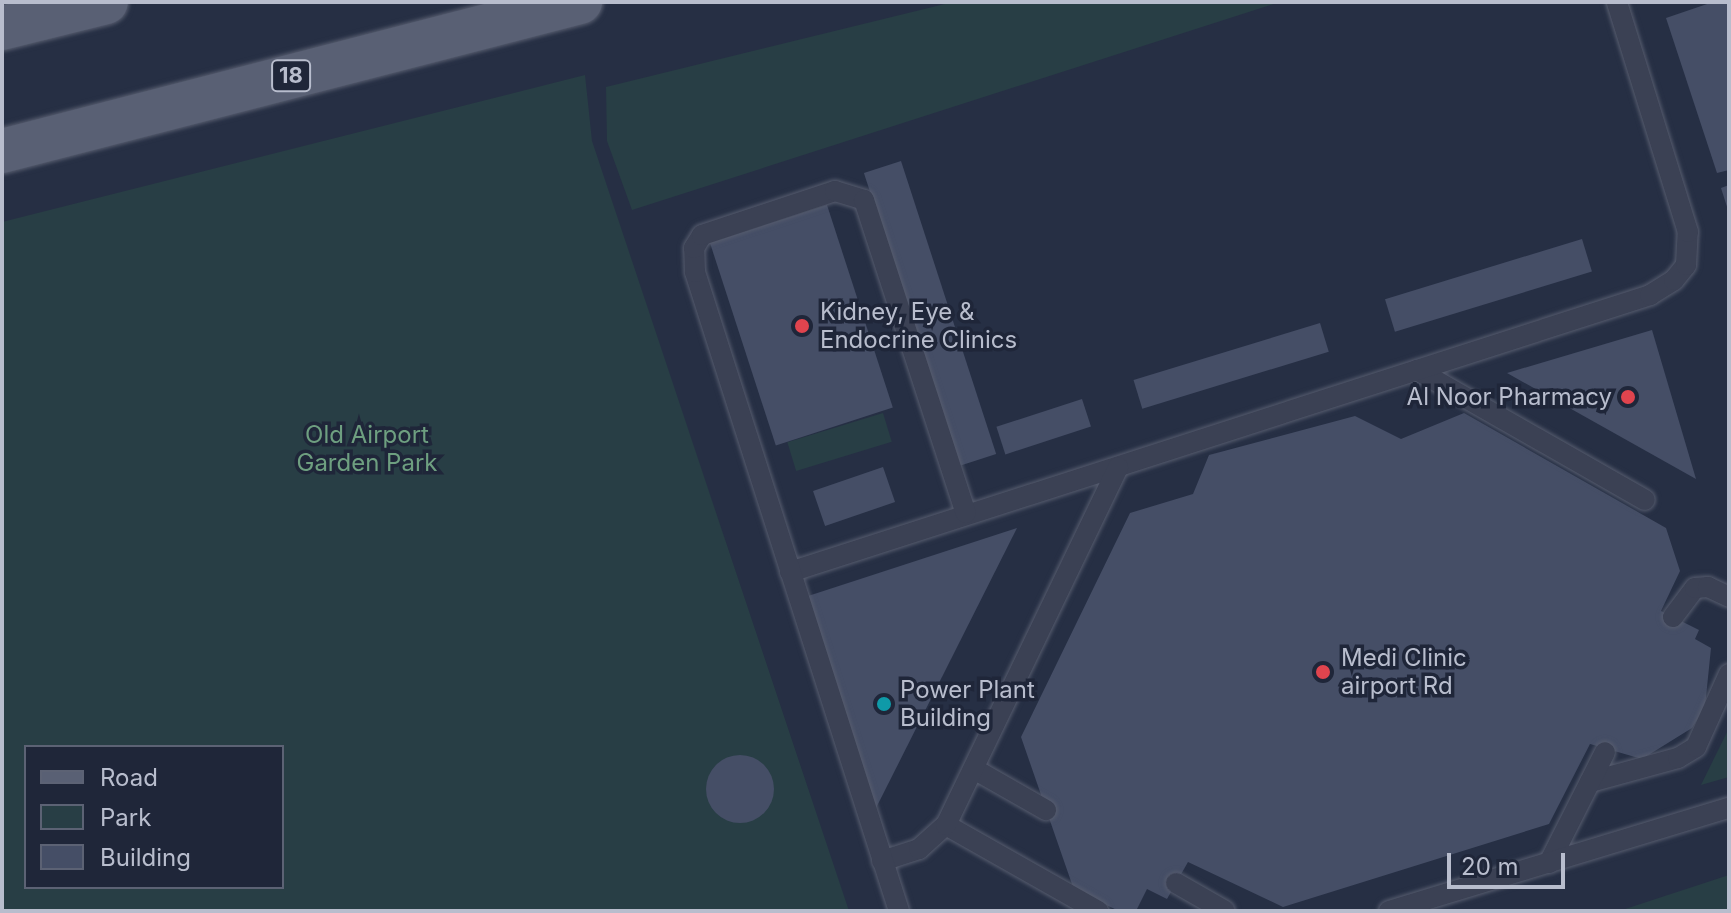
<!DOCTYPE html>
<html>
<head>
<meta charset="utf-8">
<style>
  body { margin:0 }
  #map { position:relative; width:1731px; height:913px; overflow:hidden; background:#262f44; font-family:Inter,sans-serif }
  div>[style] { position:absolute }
  .green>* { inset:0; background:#283e45; transform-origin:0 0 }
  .building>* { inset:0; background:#454e66; transform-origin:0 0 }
  .round { border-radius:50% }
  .roads { filter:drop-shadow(0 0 2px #565c6e) drop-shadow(0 0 2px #565c6e) }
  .lane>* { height:20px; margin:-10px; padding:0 10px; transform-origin:10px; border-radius:10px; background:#3b4154 }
  .primary>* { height:44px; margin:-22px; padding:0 22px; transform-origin:22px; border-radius:22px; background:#596074 }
  .dots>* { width:22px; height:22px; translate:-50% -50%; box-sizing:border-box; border:4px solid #1f2639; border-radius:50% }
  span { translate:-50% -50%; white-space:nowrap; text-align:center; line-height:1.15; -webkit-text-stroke:7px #1f2639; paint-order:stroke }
  .shield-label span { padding:2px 6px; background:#1f2639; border:2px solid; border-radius:6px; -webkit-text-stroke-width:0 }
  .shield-label { font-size:22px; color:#b8bdcd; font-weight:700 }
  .poi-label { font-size:24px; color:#b8bdcd }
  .left { translate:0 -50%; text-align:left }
  .right { translate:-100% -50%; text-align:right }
  .park-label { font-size:24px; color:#6e9f80 }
  .frame { position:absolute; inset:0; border:4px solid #b8bdcd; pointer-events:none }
  .legend { position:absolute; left:24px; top:745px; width:260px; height:144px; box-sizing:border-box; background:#1f2639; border:2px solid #5c6274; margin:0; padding:10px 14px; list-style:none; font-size:24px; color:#b8bdcd }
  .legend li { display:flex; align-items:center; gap:16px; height:40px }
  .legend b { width:40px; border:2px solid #5c6274 }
  .scale { position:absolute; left:1447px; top:853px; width:118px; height:36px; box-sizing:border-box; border:4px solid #b8bdcd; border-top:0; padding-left:10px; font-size:24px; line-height:28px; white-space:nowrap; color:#b8bdcd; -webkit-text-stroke:6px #1f2639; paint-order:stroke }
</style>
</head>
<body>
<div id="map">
  <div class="green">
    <i style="clip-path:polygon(953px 2px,1280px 2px,632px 210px,607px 141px,606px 87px)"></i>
    <i style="clip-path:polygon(evenodd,585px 75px,592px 141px,849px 911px,2px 911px,2px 222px,585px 75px,282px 747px,282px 887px,26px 887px,26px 747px,282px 747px)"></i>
    <i style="left:883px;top:413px;width:30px;height:100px;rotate:73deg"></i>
    <i style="clip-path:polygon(1729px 728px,1729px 777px,1701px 785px)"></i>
    <i style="clip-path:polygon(1729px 875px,1729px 911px,1619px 911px)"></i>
  </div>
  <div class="building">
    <i style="clip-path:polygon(1713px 2px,1729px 2px,1729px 170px,1717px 173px,1666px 18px)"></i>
    <i style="left:901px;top:161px;width:308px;height:39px;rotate:72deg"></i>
    <i style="clip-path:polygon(1729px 185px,1729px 210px,1728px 210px,1721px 188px)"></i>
    <i style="left:827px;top:205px;width:213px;height:123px;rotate:72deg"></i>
    <i style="left:1582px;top:239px;width:34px;height:206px;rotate:73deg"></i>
    <i style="left:1320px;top:323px;width:30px;height:195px;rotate:73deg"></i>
    <i style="clip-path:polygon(1652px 330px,1696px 479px,1507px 373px)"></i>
    <i style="left:1082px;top:399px;width:29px;height:90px;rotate:72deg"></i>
    <i style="clip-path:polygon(1464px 413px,1666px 528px,1680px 571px,1661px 611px,1699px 630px,1695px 639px,1711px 648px,1705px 707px,1692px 728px,1642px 759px,1590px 744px,1549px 824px,1283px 907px,1188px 862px,1167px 899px,1147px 889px,1136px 911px,1119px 911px,1074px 890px,1021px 737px,1130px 513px,1193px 494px,1209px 455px,1355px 416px,1401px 439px)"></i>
    <i style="left:883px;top:467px;width:37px;height:74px;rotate:71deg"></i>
    <i style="clip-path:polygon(1017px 528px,874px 812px,805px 597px)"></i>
    <i class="round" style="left:706px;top:755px;width:68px;height:68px"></i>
  </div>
  <div class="roads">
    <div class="lane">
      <i style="left:1417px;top:370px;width:262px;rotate:29.7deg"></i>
      <i style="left:790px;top:572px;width:904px;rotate:-17.85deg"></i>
      <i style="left:1650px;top:295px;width:28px;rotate:-32deg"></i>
      <i style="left:1674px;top:280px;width:19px;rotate:-51deg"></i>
      <i style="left:1686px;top:265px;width:33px;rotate:-87deg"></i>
      <i style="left:1688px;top:232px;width:241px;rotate:-107.2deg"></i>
      <i style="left:1673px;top:617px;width:36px;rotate:-53deg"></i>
      <i style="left:1695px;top:588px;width:13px;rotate:-4deg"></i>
      <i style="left:1708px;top:587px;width:23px;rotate:25deg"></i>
      <i style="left:974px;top:769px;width:83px;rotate:29.7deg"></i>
      <i style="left:1590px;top:782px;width:91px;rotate:-15.3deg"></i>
      <i style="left:1678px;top:758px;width:21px;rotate:-31deg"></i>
      <i style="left:1696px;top:747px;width:80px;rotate:-65.7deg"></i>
      <i style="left:946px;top:825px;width:175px;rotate:29.5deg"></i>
      <i style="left:882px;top:861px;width:39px;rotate:-18deg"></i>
      <i style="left:919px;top:849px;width:36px;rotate:-42deg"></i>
      <i style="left:946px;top:825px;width:397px;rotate:-64.3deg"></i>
      <i style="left:1549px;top:863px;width:124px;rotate:-63.2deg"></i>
      <i style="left:1176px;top:883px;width:56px;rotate:29.7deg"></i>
      <i style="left:899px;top:911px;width:671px;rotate:-107.71deg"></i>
      <i style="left:695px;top:272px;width:24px;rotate:-92deg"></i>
      <i style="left:694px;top:248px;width:15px;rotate:-58deg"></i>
      <i style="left:702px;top:235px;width:140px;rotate:-18.3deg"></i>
      <i style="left:835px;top:191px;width:30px;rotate:17deg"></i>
      <i style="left:864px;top:200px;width:329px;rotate:72deg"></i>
      <i style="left:1389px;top:911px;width:355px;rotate:-16.9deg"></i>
    </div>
    <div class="primary">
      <i style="left:2px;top:28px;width:107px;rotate:-14deg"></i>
      <i style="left:2px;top:151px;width:597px;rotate:-14.46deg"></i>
    </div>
  </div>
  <div class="dots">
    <i style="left:802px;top:326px;background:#e0444e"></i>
    <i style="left:1628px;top:397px;background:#e0444e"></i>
    <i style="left:1323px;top:672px;background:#e0444e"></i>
    <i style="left:884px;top:704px;background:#0f9aa8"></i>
  </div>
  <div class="shield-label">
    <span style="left:291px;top:76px">18</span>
  </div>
  <div class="poi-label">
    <span class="left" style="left:820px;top:326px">Kidney, Eye &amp;<br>Endocrine Clinics</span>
    <span class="right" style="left:1612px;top:397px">Al Noor Pharmacy</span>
    <span class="left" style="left:1341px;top:672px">Medi Clinic<br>airport Rd</span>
    <span class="left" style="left:900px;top:704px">Power Plant<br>Building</span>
  </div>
  <div class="park-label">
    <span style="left:367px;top:449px">Old Airport<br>Garden Park</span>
  </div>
  <div class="frame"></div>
  <ul class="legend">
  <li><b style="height:10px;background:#596074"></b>Road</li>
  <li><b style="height:22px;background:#283e45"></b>Park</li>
  <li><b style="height:22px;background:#454e66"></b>Building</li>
  </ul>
  <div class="scale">20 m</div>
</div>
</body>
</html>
